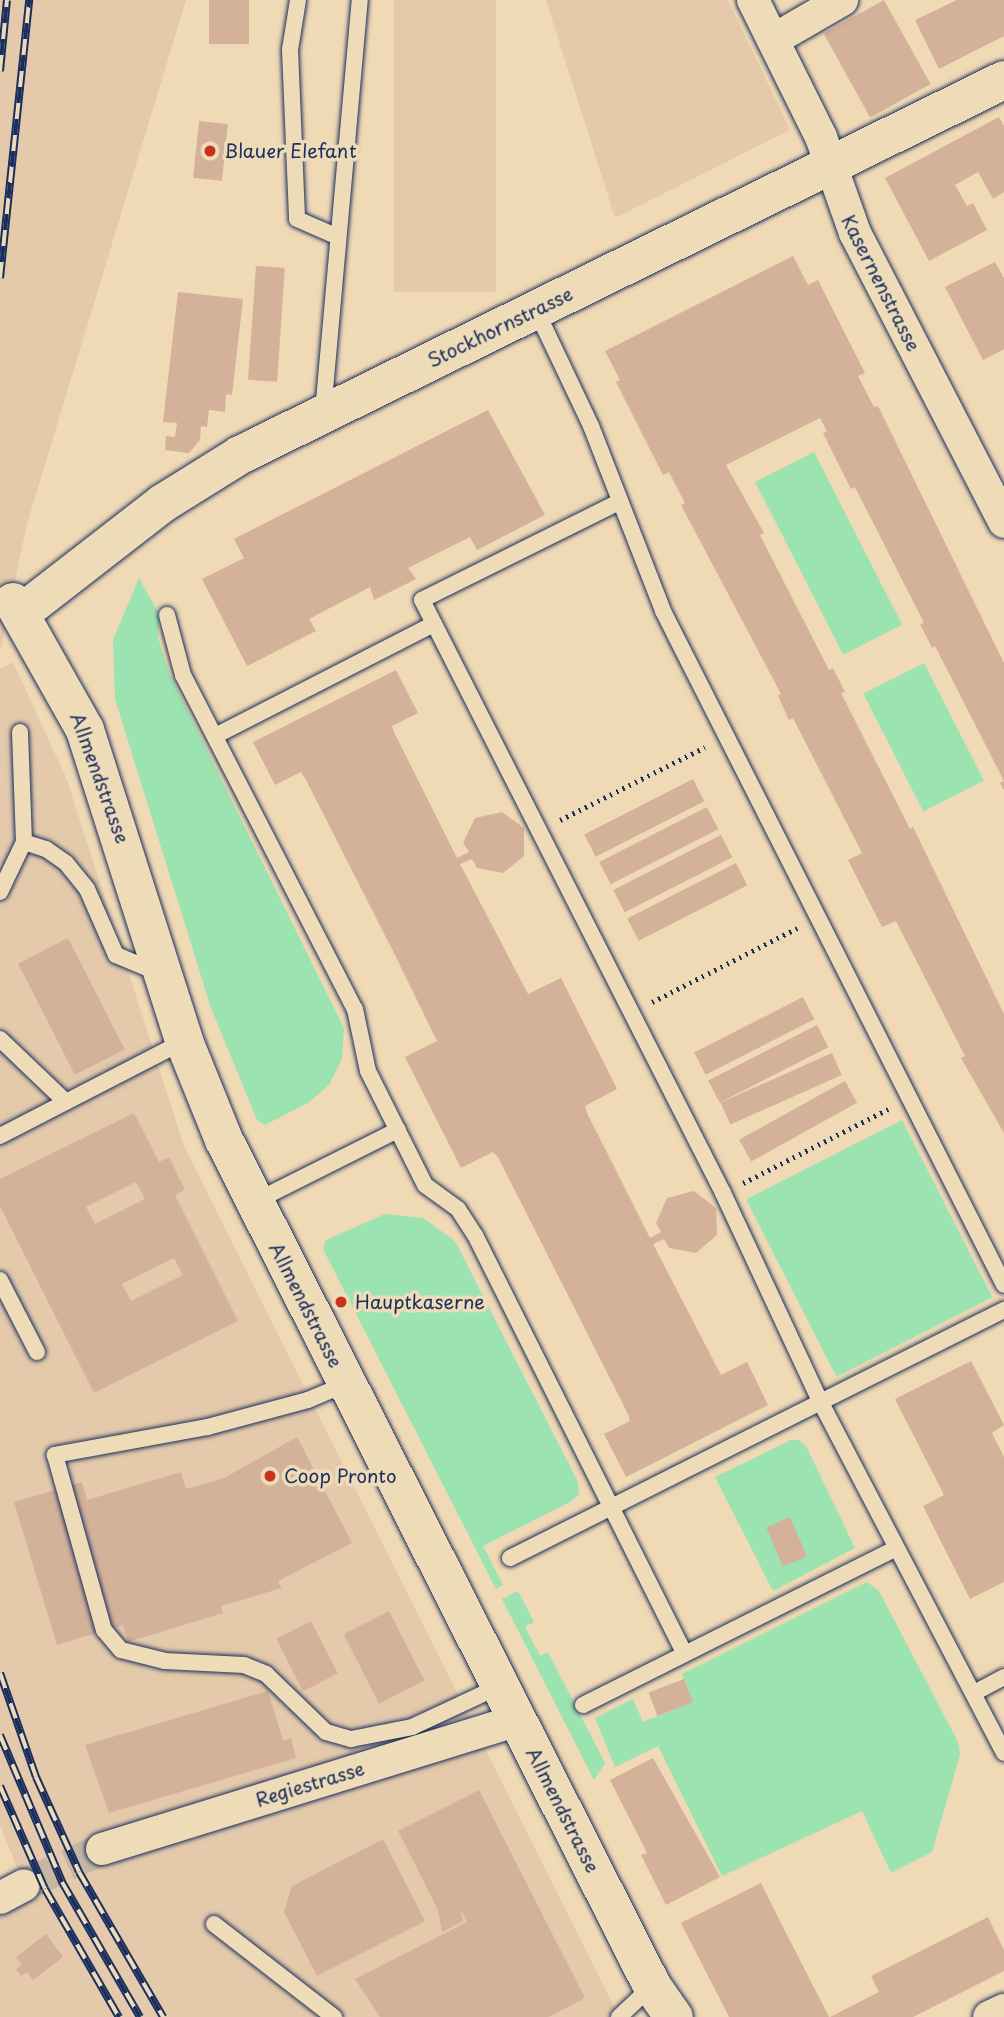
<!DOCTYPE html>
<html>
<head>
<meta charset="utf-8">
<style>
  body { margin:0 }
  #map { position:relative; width:1004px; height:2017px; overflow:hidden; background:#f0d9b5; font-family:"Playpen Sans",sans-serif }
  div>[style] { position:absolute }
  .built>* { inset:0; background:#e4caab; transform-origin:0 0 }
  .green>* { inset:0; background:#9be3b1; transform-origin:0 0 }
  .building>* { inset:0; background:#d4b29a; transform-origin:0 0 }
  .street-tunnel>* { height:32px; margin-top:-16px; transform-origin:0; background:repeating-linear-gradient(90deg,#c5b7a4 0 32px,transparent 0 48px) }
  .path>* { height:4.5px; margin-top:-2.25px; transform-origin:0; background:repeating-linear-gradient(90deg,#1b2f5e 0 2px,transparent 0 7px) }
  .roads { filter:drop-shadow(0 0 2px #1b2f5e) drop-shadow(0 0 2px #1b2f5e) }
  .lane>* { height:16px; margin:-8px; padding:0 8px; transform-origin:8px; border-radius:8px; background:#eedcb9 }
  .street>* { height:32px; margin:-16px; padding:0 16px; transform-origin:16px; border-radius:16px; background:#eedcb9 }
  .secondary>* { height:38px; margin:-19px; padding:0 19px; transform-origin:19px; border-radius:19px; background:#eedcb9 }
  .rail>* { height:8px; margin-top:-4px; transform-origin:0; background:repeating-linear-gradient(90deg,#eedcb9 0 16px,#1b2f5e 0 32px); box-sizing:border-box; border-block:2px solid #1b2f5e }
  .dots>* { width:19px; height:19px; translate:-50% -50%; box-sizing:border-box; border:4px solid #eedcb9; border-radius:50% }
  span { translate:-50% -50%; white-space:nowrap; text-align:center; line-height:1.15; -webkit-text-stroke:7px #eedcb9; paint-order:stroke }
  .poi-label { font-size:19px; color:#1b2f5e }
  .left { translate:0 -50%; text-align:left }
  .street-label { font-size:19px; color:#1b2f5e }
</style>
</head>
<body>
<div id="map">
  <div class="built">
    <i style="clip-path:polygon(0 0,186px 0,27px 524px,0 652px)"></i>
    <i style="left:394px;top:0;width:102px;height:292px"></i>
    <i style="clip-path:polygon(546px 0,728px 0,790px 130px,615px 218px)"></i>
    <i style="clip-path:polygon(13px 662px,67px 780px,184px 1146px,619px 2017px,0 2017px,0 1898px,24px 1885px,0 1825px,0 669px)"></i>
  </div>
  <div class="green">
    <i style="left:814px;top:452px;width:194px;height:66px;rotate:63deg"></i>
    <i style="clip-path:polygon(139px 578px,159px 614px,158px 638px,170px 675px,344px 1028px,342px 1059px,329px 1085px,308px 1103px,265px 1125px,257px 1120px,211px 1008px,115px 699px,113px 640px)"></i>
    <i style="left:924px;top:663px;width:132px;height:68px;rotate:63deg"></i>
    <i style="left:902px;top:1120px;width:199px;height:175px;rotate:63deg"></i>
    <i style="clip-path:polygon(385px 1214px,423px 1218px,455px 1241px,578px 1482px,579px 1494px,572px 1501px,483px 1546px,503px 1585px,496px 1589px,323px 1249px,326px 1240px)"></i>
    <i style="clip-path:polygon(791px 1440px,799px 1440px,806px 1446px,855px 1548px,773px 1591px,715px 1477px)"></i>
    <i style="clip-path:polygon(867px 1582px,879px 1591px,958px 1742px,960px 1755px,932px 1852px,891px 1873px,862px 1811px,722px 1876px,658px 1746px,615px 1767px,595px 1718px,633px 1699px,643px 1722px,692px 1702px,682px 1674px)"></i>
    <i style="clip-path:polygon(518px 1591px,534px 1622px,525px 1627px,540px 1656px,548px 1652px,605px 1763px,594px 1780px,502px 1599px)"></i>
  </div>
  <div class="building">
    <i style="left:209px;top:0;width:40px;height:44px"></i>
    <i style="left:884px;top:0;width:96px;height:69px;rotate:61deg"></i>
    <i style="clip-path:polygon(957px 0,1004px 0,1004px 36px,939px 69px,915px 20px)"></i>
    <i style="clip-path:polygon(999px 117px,1004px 126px,1004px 192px,993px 199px,978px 172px,955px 185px,967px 206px,973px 203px,987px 230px,929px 261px,885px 178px)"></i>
    <i style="left:199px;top:121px;width:29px;height:57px;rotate:6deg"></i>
    <i style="clip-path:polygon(793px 256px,808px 285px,818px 280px,865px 373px,858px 376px,874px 407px,878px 406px,1004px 663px,1004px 790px,1000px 783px,1004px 781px,935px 646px,932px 648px,920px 624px,924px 623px,855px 487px,851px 489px,823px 433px,827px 431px,820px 418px,726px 465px,764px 533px,760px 535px,829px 670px,833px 668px,845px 692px,841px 693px,910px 829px,913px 827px,1004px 1014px,1004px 1133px,961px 1058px,965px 1056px,896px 921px,882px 927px,848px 860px,862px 853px,793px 718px,789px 720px,778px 696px,781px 694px,681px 505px,685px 503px,669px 472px,663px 475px,616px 382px,620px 380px,605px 351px)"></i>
    <i style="clip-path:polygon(995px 262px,1004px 278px,1004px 349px,983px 360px,945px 287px)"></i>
    <i style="left:256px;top:266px;width:29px;height:114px;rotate:4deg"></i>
    <i style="clip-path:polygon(178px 292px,243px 299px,232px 395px,226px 394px,225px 412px,209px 410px,207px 427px,201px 426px,200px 440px,189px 453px,165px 450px,166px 436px,175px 437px,177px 423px,163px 422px)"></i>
    <i style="clip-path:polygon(488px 410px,545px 515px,477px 550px,470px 537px,408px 568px,416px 579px,374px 600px,370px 587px,309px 619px,316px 631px,247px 666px,202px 579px,244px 558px,234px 539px)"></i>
    <i style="clip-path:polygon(396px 670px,418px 713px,392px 726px,394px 732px,457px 858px,469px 852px,463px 843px,475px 818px,502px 812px,524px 828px,524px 856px,503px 873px,477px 868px,472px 859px,460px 864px,528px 994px,561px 978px,617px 1089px,585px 1106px,587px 1113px,650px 1238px,661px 1232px,656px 1223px,667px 1198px,694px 1191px,716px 1208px,717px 1235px,696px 1253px,669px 1248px,664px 1239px,653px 1244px,721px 1375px,747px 1362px,768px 1405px,626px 1477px,604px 1434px,630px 1421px,628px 1414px,498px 1157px,493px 1152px,461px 1168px,405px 1057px,437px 1041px,396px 957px,305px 778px,301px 772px,275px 785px,253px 742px)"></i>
    <i style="left:693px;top:779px;width:25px;height:122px;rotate:63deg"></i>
    <i style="left:707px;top:807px;width:25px;height:121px;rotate:63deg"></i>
    <i style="left:721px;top:835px;width:25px;height:121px;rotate:63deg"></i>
    <i style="left:736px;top:863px;width:25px;height:122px;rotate:63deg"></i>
    <i style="left:68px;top:938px;width:125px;height:56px;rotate:63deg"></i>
    <i style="left:803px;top:997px;width:25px;height:122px;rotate:63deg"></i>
    <i style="left:817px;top:1025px;width:25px;height:122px;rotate:63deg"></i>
    <i style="left:832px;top:1053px;width:24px;height:122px;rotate:66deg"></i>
    <i style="left:845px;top:1081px;width:25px;height:121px;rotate:61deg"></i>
    <i style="clip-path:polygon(evenodd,134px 1113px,159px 1162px,169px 1157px,185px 1190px,175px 1195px,238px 1321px,94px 1393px,0 1206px,0 1179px,134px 1113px,136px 1182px,145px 1199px,95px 1224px,86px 1207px,136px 1182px,134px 1113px,174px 1258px,183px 1275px,131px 1301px,122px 1284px,174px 1258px)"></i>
    <i style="clip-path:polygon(971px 1361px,1004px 1425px,992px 1433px,1004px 1457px,1004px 1582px,970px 1599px,923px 1506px,944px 1495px,895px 1399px)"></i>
    <i style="clip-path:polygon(297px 1437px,352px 1543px,278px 1581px,282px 1588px,221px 1606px,223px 1613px,128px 1642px,123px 1625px,57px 1645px,14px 1502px,82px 1482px,87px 1500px,181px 1472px,186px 1489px,224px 1478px)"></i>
    <i style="left:790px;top:1517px;width:43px;height:26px;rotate:67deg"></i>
    <i style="left:389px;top:1611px;width:78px;height:51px;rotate:63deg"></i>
    <i style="left:311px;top:1621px;width:59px;height:39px;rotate:63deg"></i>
    <i style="left:684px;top:1679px;width:25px;height:38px;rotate:69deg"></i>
    <i style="clip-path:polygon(268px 1691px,283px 1741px,291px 1738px,296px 1758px,109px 1813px,85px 1745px)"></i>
    <i style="clip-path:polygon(653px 1758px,720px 1877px,666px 1905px,641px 1855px,647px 1853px,610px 1780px)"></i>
    <i style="clip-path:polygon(479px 1790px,585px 1998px,548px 2017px,380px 2017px,355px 1979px,467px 1922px,461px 1910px,463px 1921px,442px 1932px,438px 1910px,398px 1831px)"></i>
    <i style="clip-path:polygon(383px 1839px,425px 1921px,317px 1976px,284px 1912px,292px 1886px)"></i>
    <i style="clip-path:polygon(761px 1883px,781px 1923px,829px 2017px,729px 2017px,681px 1923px)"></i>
    <i style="clip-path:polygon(988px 1917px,1004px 1950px,1004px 1971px,913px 2017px,830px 2017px,879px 1992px,871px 1976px)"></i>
    <i style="clip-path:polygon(46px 1934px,63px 1957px,33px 1980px,27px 1972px,21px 1976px,16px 1969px,22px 1965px,16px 1957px)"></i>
  </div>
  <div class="street-tunnel">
    <i style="left:24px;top:1885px;width:86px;rotate:-24.8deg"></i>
  </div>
  <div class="path">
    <i style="left:560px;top:820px;width:162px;rotate:-26.7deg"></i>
    <i style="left:652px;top:1002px;width:163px;rotate:-27deg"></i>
    <i style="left:743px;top:1183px;width:163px;rotate:-27deg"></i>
  </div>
  <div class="roads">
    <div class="lane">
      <i style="left:298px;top:0;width:51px;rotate:99.1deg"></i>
      <i style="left:290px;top:50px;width:169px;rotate:87.6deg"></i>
      <i style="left:297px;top:219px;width:43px;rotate:23.6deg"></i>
      <i style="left:536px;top:310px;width:128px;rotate:64.6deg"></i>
      <i style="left:591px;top:426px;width:199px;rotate:68.7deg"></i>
      <i style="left:663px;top:611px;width:755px;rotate:63.16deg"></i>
      <i style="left:323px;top:412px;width:414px;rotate:-84.9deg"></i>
      <i style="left:619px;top:502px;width:220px;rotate:153.6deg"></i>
      <i style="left:422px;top:600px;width:665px;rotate:63.09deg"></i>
      <i style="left:723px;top:1193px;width:230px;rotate:65deg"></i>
      <i style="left:820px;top:1401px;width:397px;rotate:62.4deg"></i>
      <i style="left:167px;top:615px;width:62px;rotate:75.1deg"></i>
      <i style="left:183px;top:675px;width:376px;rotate:62.8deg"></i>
      <i style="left:355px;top:1009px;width:63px;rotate:78.2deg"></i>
      <i style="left:368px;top:1071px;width:127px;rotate:63.4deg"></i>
      <i style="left:425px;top:1185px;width:41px;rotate:36deg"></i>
      <i style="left:458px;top:1209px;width:31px;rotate:57deg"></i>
      <i style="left:475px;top:1235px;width:467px;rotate:63.4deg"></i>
      <i style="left:215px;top:736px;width:246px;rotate:-27.1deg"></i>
      <i style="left:24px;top:842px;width:23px;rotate:18deg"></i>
      <i style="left:46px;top:849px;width:24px;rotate:35deg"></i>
      <i style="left:66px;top:863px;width:33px;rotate:51deg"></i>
      <i style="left:87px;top:889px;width:72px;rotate:66.3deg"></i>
      <i style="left:116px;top:955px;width:47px;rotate:22.7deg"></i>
      <i style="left:0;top:892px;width:55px;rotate:-64.4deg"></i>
      <i style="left:24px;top:842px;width:110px;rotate:-92.1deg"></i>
      <i style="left:0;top:1039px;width:91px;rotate:43.7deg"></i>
      <i style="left:0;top:1136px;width:207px;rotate:-27.3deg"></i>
      <i style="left:254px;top:1202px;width:161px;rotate:-26.6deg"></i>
      <i style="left:0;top:1280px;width:81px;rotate:62.8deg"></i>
      <i style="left:346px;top:1384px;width:41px;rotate:157.2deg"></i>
      <i style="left:308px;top:1400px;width:105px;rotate:165deg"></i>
      <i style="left:207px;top:1427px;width:155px;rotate:169.6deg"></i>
      <i style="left:55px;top:1455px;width:182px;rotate:74.4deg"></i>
      <i style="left:104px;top:1630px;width:26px;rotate:50deg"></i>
      <i style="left:121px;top:1650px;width:45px;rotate:14deg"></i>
      <i style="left:165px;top:1661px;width:79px;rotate:2.9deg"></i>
      <i style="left:244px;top:1665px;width:24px;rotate:22deg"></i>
      <i style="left:266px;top:1674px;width:83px;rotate:44deg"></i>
      <i style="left:326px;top:1732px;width:26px;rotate:16deg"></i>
      <i style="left:351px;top:1739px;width:62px;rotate:-11.1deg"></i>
      <i style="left:412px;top:1727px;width:97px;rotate:-25deg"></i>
      <i style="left:510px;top:1558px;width:553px;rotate:-26.66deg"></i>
      <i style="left:974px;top:1693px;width:34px;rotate:-28deg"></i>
      <i style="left:583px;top:1705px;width:350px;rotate:-26.6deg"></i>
      <i style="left:214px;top:1924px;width:152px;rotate:37.8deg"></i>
      <i style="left:619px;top:2017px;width:45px;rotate:-43.2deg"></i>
    </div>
    <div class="street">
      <i style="left:753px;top:0;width:153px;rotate:63.6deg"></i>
      <i style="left:821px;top:137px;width:102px;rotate:70.5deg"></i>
      <i style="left:855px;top:233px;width:325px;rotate:62.7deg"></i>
      <i style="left:773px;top:40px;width:80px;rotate:-30.1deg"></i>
      <i style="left:102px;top:1849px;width:436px;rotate:-17.2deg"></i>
      <i style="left:0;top:1898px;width:27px;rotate:-28deg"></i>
      <i style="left:989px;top:2017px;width:17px;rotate:-25deg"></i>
    </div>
    <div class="secondary">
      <i style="left:13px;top:602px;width:147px;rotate:60.6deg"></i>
      <i style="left:85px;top:730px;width:326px;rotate:72.3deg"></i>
      <i style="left:184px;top:1041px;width:107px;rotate:68deg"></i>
      <i style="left:224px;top:1140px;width:948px;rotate:63.16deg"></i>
      <i style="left:652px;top:1986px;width:38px;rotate:55deg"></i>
      <i style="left:20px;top:614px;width:181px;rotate:-37.8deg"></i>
      <i style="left:163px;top:503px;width:91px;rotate:-31.9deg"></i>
      <i style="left:240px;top:455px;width:851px;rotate:-26.14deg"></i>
    </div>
  </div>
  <div class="rail">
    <i style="left:0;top:71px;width:71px;rotate:-84.4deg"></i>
    <i style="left:0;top:278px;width:280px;rotate:-84deg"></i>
    <i style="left:0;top:1673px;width:110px;rotate:70.9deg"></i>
    <i style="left:36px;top:1777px;width:104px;rotate:65.6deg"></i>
    <i style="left:79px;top:1872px;width:168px;rotate:59.9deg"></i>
    <i style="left:0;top:1735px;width:160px;rotate:67.1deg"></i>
    <i style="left:62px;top:1882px;width:156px;rotate:60deg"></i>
    <i style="left:0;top:1786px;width:112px;rotate:66.4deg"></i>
    <i style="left:45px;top:1889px;width:148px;rotate:60deg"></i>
  </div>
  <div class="dots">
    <i style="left:210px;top:151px;background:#c8321e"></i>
    <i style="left:341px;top:1302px;background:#c8321e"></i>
    <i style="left:270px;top:1476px;background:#c8321e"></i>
  </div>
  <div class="poi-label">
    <span class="left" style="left:224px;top:151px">Blauer Elefant</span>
    <span class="left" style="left:355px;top:1302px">Hauptkaserne</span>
    <span class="left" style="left:284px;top:1476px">Coop Pronto</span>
  </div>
  <div class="street-label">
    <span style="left:881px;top:283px;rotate:63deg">Kasernenstrasse</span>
    <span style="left:500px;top:327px;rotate:-26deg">Stockhornstrasse</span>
    <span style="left:100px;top:778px;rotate:70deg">Allmendstrasse</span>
    <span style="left:306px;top:1305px;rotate:63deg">Allmendstrasse</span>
    <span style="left:310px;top:1784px;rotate:-17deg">Regiestrasse</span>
    <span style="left:563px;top:1810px;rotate:63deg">Allmendstrasse</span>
  </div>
</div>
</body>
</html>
